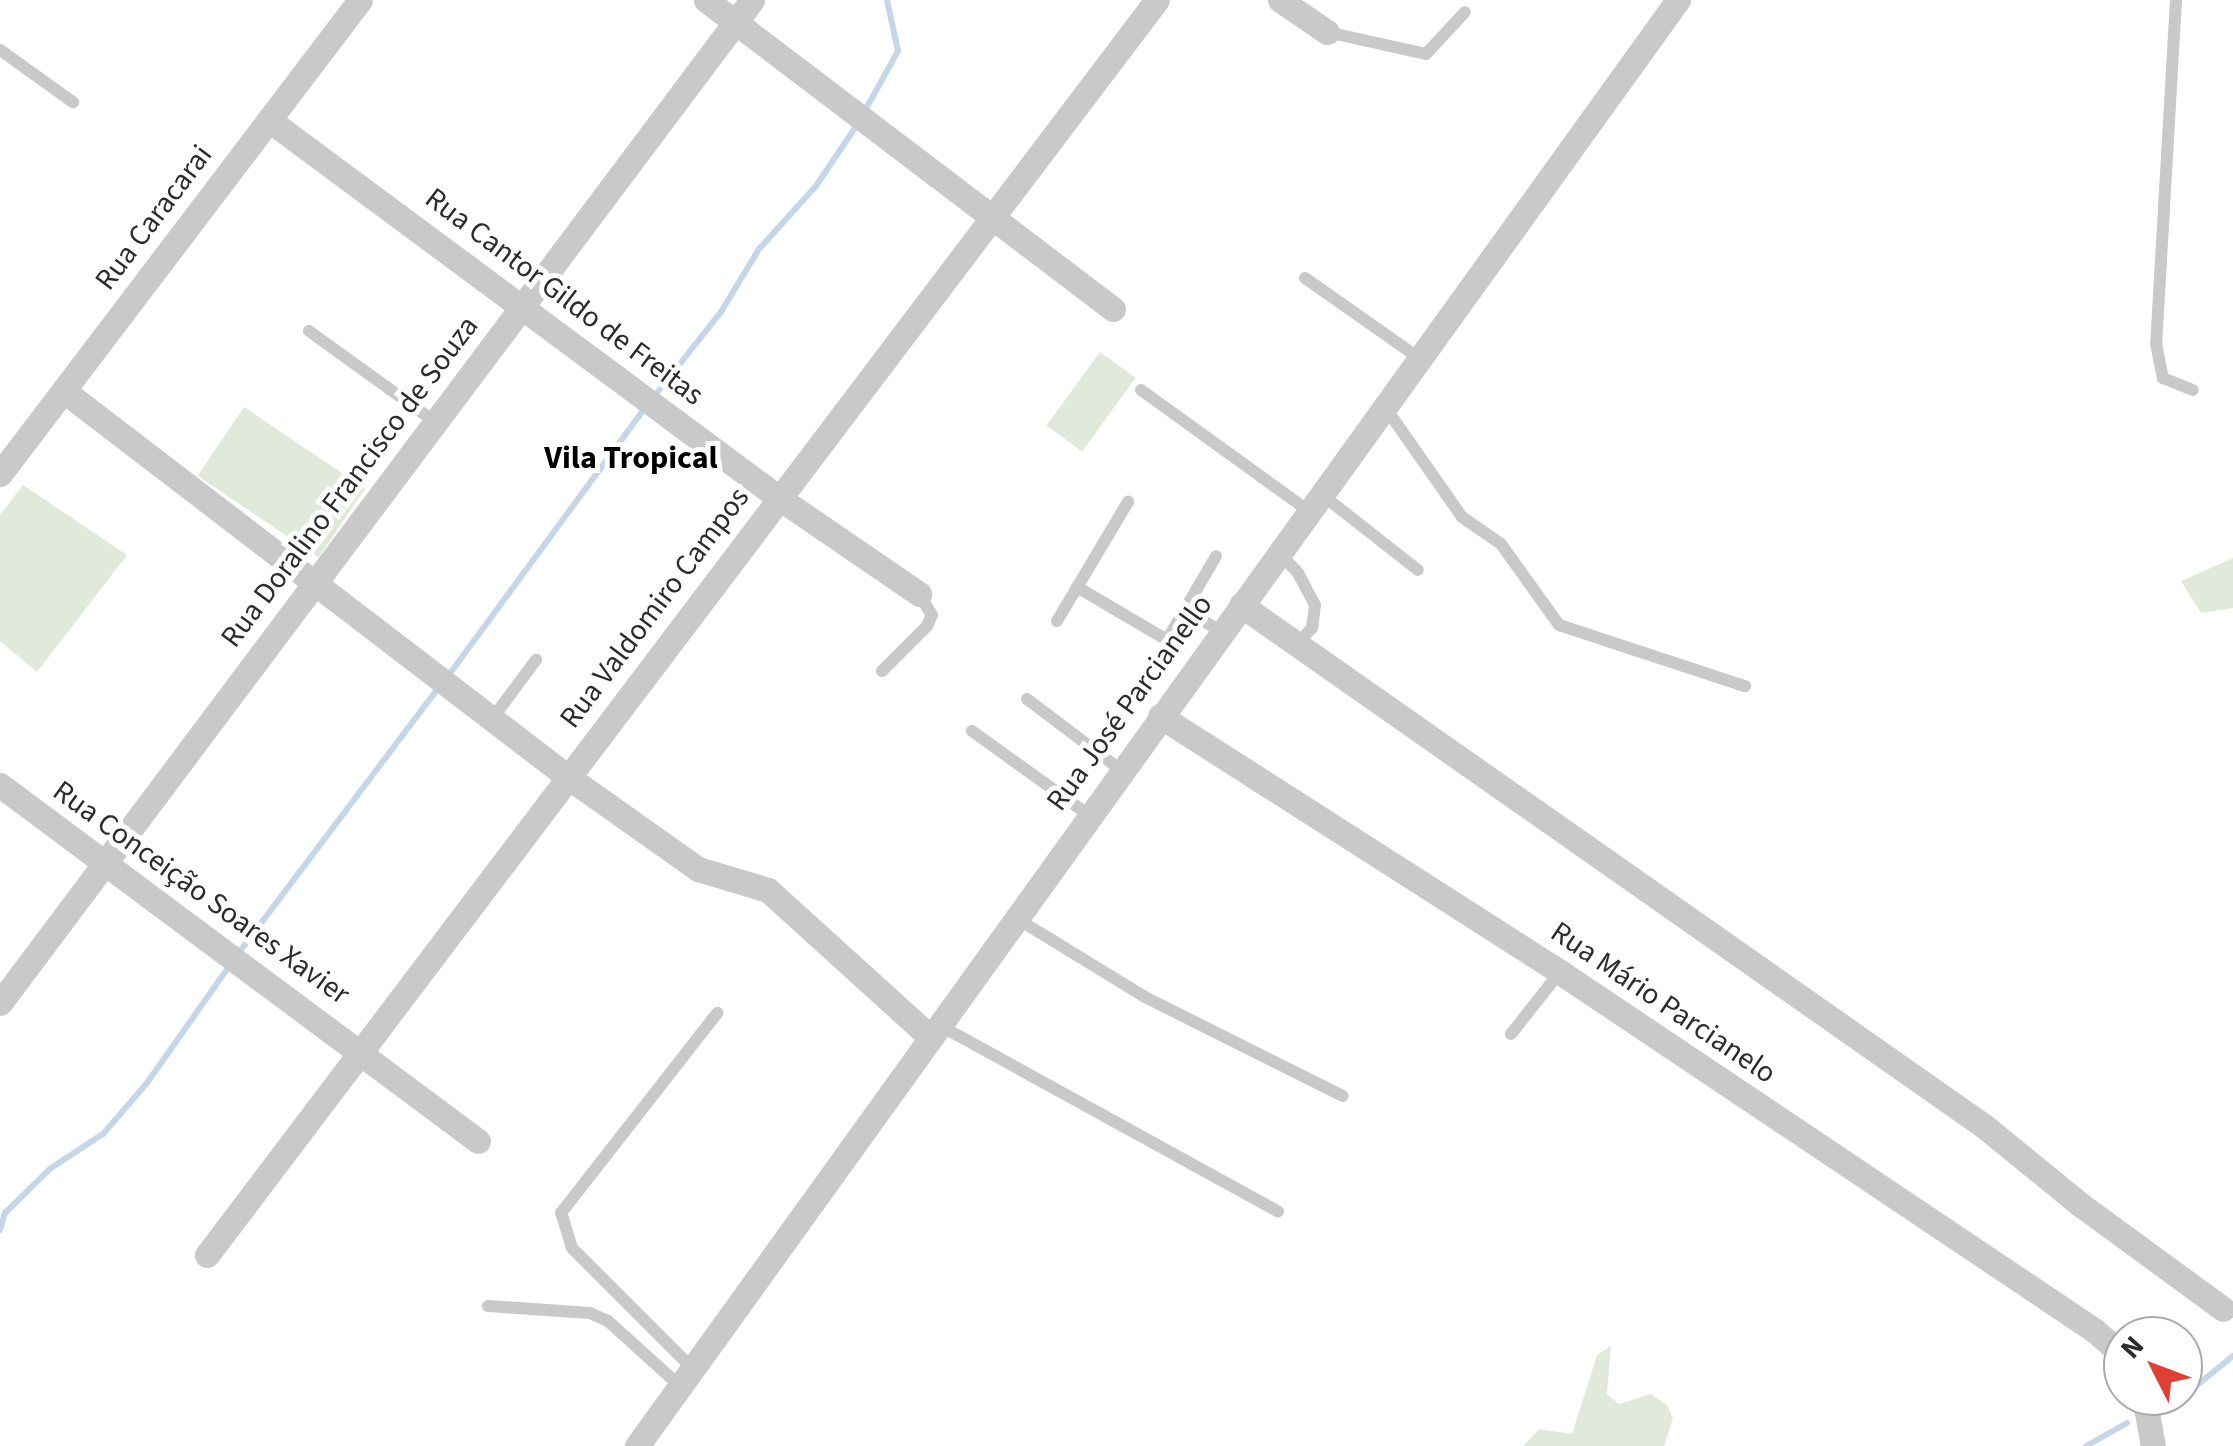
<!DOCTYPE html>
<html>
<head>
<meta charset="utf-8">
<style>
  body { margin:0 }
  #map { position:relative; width:2233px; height:1446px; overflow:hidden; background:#fff; font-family:"Source Sans 3",sans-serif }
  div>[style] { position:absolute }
  .green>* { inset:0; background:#e0e9da; transform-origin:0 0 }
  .stream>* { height:6px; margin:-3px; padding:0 3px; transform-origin:3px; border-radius:3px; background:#c6d6e9 }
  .lane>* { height:12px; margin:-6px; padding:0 6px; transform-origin:6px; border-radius:6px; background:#c9c9c9 }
  .street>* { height:25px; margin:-12.5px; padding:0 12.5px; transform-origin:12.5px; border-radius:12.5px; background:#c9c9c9 }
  span { translate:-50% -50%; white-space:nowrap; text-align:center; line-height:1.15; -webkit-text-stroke:10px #fff; paint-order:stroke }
  .street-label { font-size:30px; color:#2c2c2c }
  .neighbourhood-label { font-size:32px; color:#000; font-weight:700 }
  .north { position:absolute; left:2103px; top:1316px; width:100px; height:100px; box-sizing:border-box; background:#fff; border:2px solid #ababab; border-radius:50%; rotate:312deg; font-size:28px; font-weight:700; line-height:40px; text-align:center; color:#2c2c2c }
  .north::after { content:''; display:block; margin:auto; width:35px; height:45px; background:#de4133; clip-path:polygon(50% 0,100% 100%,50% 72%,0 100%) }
</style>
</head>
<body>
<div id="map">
  <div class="green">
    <i style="left:1100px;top:352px;width:44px;height:91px;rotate:36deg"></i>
    <i style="left:244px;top:407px;width:146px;height:83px;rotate:34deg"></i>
    <i style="clip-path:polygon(23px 485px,127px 555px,37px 672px,0 641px,0 515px)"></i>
    <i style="clip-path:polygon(2233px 558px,2233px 608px,2201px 613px,2181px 581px)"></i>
    <i style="clip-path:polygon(1611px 1346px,1607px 1394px,1619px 1404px,1651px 1394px,1667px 1405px,1673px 1418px,1664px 1446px,1523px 1446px,1539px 1429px,1572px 1434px,1597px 1355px)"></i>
  </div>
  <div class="stream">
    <i style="left:863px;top:114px;width:72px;rotate:-60.9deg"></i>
    <i style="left:898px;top:51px;width:52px;rotate:-102.2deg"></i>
    <i style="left:653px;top:398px;width:110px;rotate:-51.7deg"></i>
    <i style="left:721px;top:312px;width:74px;rotate:-58.9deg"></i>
    <i style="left:759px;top:249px;width:85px;rotate:-47.9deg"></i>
    <i style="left:816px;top:186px;width:73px;rotate:-56.1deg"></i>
    <i style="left:448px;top:676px;width:333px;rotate:-53.7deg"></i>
    <i style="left:237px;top:955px;width:337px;rotate:-53deg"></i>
    <i style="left:0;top:1230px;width:18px;rotate:-74deg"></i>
    <i style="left:5px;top:1213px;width:64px;rotate:-44.4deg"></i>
    <i style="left:51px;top:1168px;width:62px;rotate:-33.2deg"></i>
    <i style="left:103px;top:1134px;width:67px;rotate:-49.2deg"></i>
    <i style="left:147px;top:1083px;width:144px;rotate:-54.9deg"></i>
    <i style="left:2168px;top:1409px;width:84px;rotate:-39.2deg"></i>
    <i style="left:2086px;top:1446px;width:47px;rotate:-29.3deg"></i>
  </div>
  <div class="lane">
    <i style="left:2176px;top:0;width:344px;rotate:93.3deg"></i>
    <i style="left:2156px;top:343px;width:36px;rotate:79deg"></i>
    <i style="left:2163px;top:378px;width:32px;rotate:22deg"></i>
    <i style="left:1327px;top:32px;width:101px;rotate:12.5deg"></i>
    <i style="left:1426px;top:54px;width:57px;rotate:-47.1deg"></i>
    <i style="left:0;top:50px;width:90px;rotate:35.5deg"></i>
    <i style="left:1305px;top:278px;width:139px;rotate:35.1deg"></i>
    <i style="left:309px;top:331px;width:155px;rotate:35.8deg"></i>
    <i style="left:1141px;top:390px;width:207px;rotate:35.8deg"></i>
    <i style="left:1385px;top:407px;width:134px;rotate:55deg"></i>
    <i style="left:1462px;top:517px;width:47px;rotate:34.7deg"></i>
    <i style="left:1501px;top:544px;width:100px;rotate:54.4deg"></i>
    <i style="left:1559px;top:625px;width:196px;rotate:18.2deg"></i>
    <i style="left:1321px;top:494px;width:123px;rotate:38.1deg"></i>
    <i style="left:1279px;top:553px;width:28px;rotate:46deg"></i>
    <i style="left:1298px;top:573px;width:36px;rotate:62deg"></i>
    <i style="left:1315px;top:605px;width:23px;rotate:97deg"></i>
    <i style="left:1312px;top:628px;width:21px;rotate:133deg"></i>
    <i style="left:1077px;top:587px;width:104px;rotate:30.5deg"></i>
    <i style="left:1167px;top:640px;width:97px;rotate:-59.7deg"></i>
    <i style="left:1185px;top:609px;width:43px;rotate:32.6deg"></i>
    <i style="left:1057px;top:621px;width:139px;rotate:-59.2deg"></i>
    <i style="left:882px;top:671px;width:64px;rotate:-45deg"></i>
    <i style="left:927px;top:626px;width:12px;rotate:-66deg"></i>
    <i style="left:932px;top:615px;width:25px;rotate:-122deg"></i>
    <i style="left:1027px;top:699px;width:118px;rotate:37.1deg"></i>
    <i style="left:492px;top:719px;width:74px;rotate:-53.3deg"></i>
    <i style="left:972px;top:731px;width:144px;rotate:35.7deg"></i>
    <i style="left:1016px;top:918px;width:151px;rotate:31.5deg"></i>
    <i style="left:1145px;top:997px;width:221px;rotate:26.6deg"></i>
    <i style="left:939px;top:1025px;width:387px;rotate:28.8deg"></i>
    <i style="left:1511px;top:1034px;width:79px;rotate:-51.7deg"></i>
    <i style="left:488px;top:1306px;width:102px;rotate:3.9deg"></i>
    <i style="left:590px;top:1313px;width:20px;rotate:24deg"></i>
    <i style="left:608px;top:1321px;width:97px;rotate:42.1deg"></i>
    <i style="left:692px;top:1368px;width:170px;rotate:-135deg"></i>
    <i style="left:572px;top:1248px;width:37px;rotate:-107deg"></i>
    <i style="left:561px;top:1213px;width:254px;rotate:-52deg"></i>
  </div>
  <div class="street">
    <i style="left:706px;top:0;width:511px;rotate:37.21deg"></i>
    <i style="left:1280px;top:0;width:57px;rotate:34.2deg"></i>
    <i style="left:269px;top:120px;width:635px;rotate:36.54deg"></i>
    <i style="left:779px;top:498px;width:170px;rotate:34.4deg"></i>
    <i style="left:64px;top:391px;width:635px;rotate:37.45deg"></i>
    <i style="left:568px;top:777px;width:159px;rotate:35.3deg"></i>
    <i style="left:698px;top:869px;width:73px;rotate:16.7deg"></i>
    <i style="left:768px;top:890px;width:219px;rotate:42.2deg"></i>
    <i style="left:0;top:474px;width:595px;rotate:-52.78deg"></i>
    <i style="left:1241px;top:605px;width:907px;rotate:35.04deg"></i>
    <i style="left:1984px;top:1126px;width:125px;rotate:39.2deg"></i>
    <i style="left:2081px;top:1205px;width:176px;rotate:36.2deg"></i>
    <i style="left:1160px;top:716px;width:475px;rotate:32.6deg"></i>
    <i style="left:1560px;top:972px;width:643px;rotate:33.84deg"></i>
    <i style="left:2094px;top:1330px;width:38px;rotate:41deg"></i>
    <i style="left:0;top:785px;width:596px;rotate:36.68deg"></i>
    <i style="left:0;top:1003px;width:1254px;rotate:-53.14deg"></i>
    <i style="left:207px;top:1255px;width:1574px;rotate:-52.88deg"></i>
    <i style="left:2144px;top:1396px;width:51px;rotate:79.8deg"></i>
    <i style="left:637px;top:1446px;width:1782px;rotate:-54.25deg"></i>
  </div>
  <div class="street-label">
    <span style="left:154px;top:218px;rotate:-53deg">Rua Caracarai</span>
    <span style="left:564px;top:297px;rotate:37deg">Rua Cantor Gildo de Freitas</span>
    <span style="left:350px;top:482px;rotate:-53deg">Rua Doralino Francisco de Souza</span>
    <span style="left:655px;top:608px;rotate:-53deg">Rua Valdomiro Campos</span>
    <span style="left:1130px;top:703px;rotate:-54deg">Rua José Parcianello</span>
    <span style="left:201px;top:893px;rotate:36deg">Rua Conceição Soares Xavier</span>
    <span style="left:1663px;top:1003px;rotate:34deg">Rua Mário Parcianelo</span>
  </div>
  <div class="neighbourhood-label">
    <span style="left:631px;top:458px">Vila Tropical</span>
  </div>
  <div class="north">N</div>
</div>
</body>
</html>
